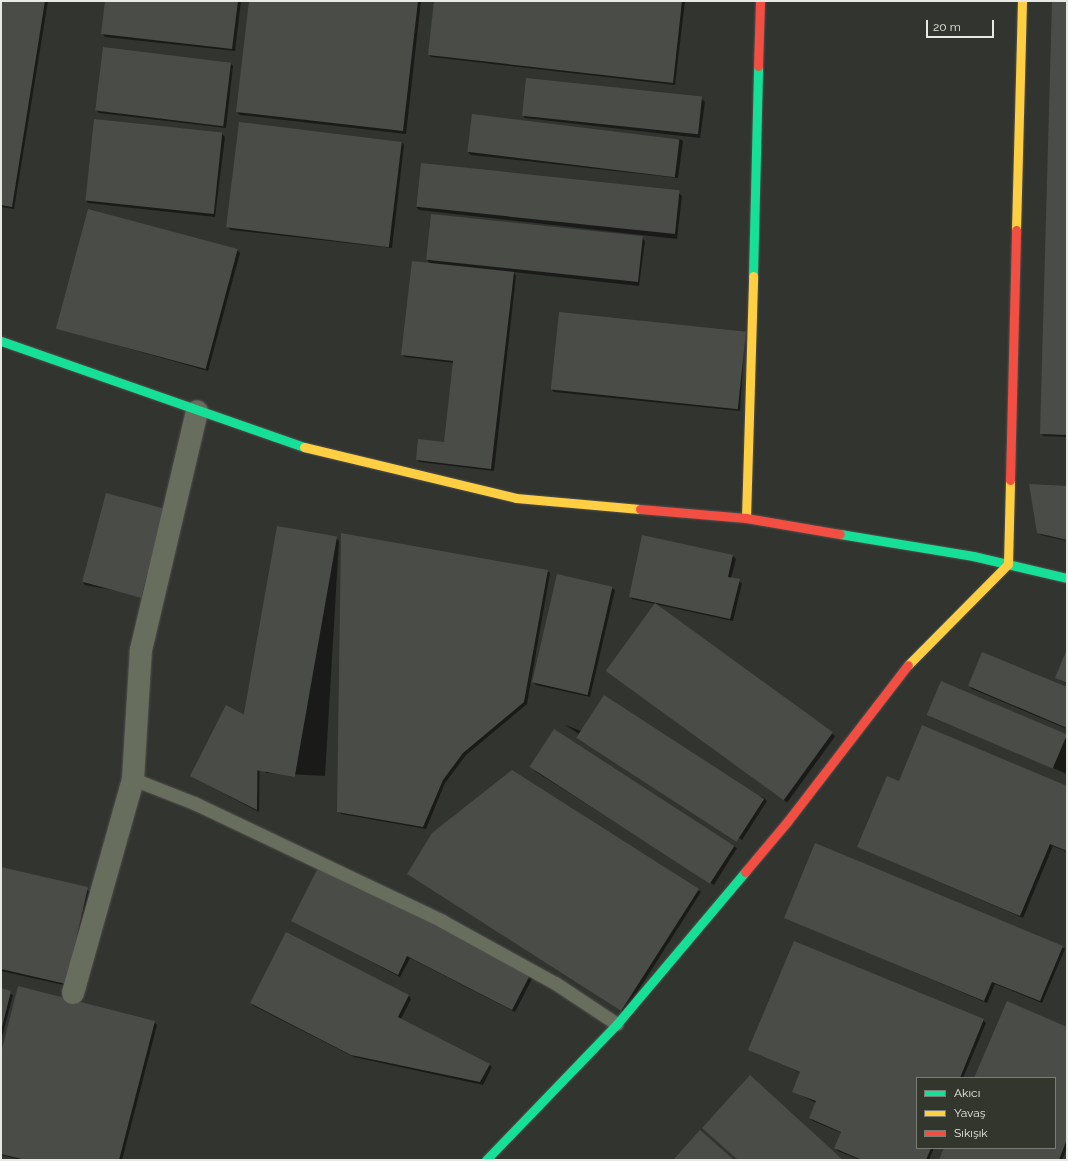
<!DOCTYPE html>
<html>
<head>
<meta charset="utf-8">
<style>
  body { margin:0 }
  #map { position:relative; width:1068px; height:1161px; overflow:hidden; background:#32342f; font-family:Raleway,sans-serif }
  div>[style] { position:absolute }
  .shadow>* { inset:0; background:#0007; transform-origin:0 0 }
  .building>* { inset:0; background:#4a4c48; transform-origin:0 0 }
  .roads { filter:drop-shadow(0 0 1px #4f504d) drop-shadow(0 0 1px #4f504d) }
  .lane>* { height:13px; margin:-6.5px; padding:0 6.5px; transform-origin:6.5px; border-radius:6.5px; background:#686e5e }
  .street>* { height:22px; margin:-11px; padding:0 11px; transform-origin:11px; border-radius:11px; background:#686e5e }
  .fast>* { height:9px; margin:-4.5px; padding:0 4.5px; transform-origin:4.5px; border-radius:4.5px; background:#16e098 }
  .slow>* { height:9px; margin:-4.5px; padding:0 4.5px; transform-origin:4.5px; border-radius:4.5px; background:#ffcf43 }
  .jam>* { height:9px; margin:-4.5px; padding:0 4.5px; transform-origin:4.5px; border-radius:4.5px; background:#f24e42 }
  span { translate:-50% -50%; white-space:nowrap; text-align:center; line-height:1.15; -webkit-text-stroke:3px #33362d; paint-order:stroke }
  .frame { position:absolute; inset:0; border:2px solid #e7e9e3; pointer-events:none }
  .legend { position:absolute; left:916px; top:1077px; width:140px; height:72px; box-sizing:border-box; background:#33362d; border:1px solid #7b7e76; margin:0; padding:5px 7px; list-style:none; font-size:12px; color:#e7e9e3 }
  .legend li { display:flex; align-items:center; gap:8px; height:20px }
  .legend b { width:20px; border:1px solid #7b7e76 }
  .scale { position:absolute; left:926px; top:20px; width:68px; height:18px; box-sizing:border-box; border:2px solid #e7e9e3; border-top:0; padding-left:5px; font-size:12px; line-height:14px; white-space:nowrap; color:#e7e9e3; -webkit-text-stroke:3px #33362d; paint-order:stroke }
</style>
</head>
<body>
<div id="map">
  <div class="shadow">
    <i style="clip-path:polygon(1px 1px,48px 1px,14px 209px,1px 207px)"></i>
    <i style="clip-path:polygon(106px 1px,241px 1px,235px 51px,105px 37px,103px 34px)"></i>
    <i style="clip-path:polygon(250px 1px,421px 1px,406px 134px,240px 115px,237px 112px)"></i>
    <i style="clip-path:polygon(435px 1px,685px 1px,675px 85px,432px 57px,429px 55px)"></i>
    <i style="clip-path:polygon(1053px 1px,1067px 1px,1067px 437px,1044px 436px,1041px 434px)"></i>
    <i style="clip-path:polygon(230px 63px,233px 66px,226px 128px,99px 113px,96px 110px)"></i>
    <i style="clip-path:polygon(527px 79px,702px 99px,705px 102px,700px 138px,525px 118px,523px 115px)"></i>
    <i style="clip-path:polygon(95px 120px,222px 134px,225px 137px,215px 217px,88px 203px,86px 200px)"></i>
    <i style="clip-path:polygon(680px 139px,683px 141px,678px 178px,471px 155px,468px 152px)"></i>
    <i style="clip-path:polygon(402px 142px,404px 145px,392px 248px,231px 230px,228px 227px)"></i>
    <i style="clip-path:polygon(679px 193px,682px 196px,677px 239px,419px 210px,416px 207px)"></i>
    <i style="clip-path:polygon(642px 238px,645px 241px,639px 286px,513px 272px,516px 276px,494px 471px,419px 462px,417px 460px,445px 443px,454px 363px,405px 357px,402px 354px,431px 264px,427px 260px)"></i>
    <i style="clip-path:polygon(237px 250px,240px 253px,208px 371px,57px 328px)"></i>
    <i style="clip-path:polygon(745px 333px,740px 411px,554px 392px,551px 389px)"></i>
    <i style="clip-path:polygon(1067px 487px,1067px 541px,1041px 535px,1038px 532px)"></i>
    <i style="clip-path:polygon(165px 509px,145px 596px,85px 585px,83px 582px)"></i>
    <i style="clip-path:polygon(643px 536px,733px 556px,736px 559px,731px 578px,742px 583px,733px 621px,632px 599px,630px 596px)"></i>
    <i style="clip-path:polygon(336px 538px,339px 541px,325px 776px,266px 773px,263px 770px)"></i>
    <i style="clip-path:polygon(547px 571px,550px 573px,527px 704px,466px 755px,445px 783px,426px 829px,341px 814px,338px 811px)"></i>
    <i style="clip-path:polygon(612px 588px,615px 590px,590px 697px,536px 685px,533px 682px)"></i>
    <i style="left:655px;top:605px;width:223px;height:82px;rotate:36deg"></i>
    <i style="clip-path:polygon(1067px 651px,1067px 684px,1056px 678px)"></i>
    <i style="clip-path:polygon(969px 686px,1067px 689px,1067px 729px,972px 689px)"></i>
    <i style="clip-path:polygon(928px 714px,1067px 735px,1067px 774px,931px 717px)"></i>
    <i style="clip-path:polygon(257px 722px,260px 725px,259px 812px,191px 776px)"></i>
    <i style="clip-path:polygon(565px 725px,764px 798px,767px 801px,742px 840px)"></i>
    <i style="clip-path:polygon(533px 770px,734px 846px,737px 848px,714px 885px)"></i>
    <i style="clip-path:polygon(899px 782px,1067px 787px,1067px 852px,1053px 846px,1023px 918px,858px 847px)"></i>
    <i style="clip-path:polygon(1px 868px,90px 891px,68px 986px,1px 971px)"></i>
    <i style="clip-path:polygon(411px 876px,698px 890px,701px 892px,624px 1013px)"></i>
    <i style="clip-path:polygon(785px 917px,1062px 947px,1065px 949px,1042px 1003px,995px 984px,987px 1003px)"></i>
    <i style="clip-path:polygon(292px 920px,533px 977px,515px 1012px,410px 958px,400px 977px)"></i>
    <i style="clip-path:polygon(287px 934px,409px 996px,411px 999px,401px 1019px,489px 1064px,492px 1067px,483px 1085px,354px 1057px,254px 1006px,251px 1003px)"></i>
    <i style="clip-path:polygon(1px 990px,13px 995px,1px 1041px)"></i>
    <i style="clip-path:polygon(983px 1020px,986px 1023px,963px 1078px,917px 1078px,917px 1148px,934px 1148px,929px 1160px,860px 1160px,838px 1151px,836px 1148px,842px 1133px,813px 1121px,810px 1118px,816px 1103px,793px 1091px,801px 1073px,750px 1050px)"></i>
    <i style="clip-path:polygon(154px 1022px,157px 1025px,122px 1160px,21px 1160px,1px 1155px,1px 1057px)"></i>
    <i style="clip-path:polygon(1067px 1028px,1067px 1148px,1062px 1160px,940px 1160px,945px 1148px,1055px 1148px,1055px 1078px,975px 1078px)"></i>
  </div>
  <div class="building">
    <i style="clip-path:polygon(1px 1px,45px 1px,12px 207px,1px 205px)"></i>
    <i style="clip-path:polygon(105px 1px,238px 1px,232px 49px,101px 34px)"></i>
    <i style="clip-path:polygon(249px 1px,418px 1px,403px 131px,236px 112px)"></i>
    <i style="clip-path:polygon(434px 1px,682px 1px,673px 83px,428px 55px)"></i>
    <i style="clip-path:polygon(1052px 1px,1067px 1px,1067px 435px,1040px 434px)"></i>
    <i style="left:103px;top:47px;width:129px;height:64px;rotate:7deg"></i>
    <i style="left:526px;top:78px;width:177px;height:38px;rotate:6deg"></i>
    <i style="left:472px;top:114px;width:209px;height:38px;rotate:7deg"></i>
    <i style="left:94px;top:119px;width:129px;height:82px;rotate:6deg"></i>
    <i style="left:239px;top:122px;width:164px;height:106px;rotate:7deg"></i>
    <i style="left:421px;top:163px;width:260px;height:44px;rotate:6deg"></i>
    <i style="left:88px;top:209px;width:155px;height:124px;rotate:15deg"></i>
    <i style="left:431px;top:214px;width:213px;height:46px;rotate:6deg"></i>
    <i style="clip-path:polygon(412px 261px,514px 272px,491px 469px,416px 460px,418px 439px,444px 442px,453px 361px,401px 355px)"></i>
    <i style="left:559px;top:312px;width:188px;height:78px;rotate:6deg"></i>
    <i style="clip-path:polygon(1029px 484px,1067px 486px,1067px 540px,1037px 533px)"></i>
    <i style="left:106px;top:493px;width:61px;height:92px;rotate:15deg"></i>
    <i style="left:277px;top:526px;width:61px;height:244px;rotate:10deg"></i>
    <i style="clip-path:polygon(341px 533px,548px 570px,524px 702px,463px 753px,443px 780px,423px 827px,337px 812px)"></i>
    <i style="clip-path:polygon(642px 535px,733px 555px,728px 577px,740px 579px,730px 619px,629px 597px)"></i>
    <i style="left:557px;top:574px;width:57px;height:111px;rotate:13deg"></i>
    <i style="left:655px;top:603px;width:220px;height:84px;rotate:36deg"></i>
    <i style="clip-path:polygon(1067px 649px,1067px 683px,1055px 678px)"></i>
    <i style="clip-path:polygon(982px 652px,1067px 687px,1067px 728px,968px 686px)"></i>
    <i style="left:941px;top:681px;width:137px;height:37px;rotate:23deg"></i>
    <i style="left:604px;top:695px;width:191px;height:51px;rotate:33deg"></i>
    <i style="clip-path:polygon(226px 705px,258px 722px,257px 810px,190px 776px)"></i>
    <i style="clip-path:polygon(922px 725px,1067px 786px,1067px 851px,1050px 844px,1020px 916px,857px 847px,887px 776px,899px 781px)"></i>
    <i style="left:554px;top:729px;width:215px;height:45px;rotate:33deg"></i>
    <i style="clip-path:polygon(512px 770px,699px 889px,621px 1011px,407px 874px,432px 833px)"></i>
    <i style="clip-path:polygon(815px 843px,1063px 946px,1040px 1001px,992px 982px,984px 1001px,784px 918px)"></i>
    <i style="clip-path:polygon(319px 866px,531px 973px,512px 1010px,407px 956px,398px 975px,291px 921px)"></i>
    <i style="clip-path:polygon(1px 867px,88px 887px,66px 984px,1px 969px)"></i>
    <i style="clip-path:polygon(286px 932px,409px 995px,398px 1017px,490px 1064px,480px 1082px,351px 1055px,250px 1003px)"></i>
    <i style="clip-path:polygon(794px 941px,984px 1019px,960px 1078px,917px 1078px,917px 1148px,931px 1148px,926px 1160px,862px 1160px,834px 1148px,841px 1132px,809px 1118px,816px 1101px,792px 1092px,800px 1072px,748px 1050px)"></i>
    <i style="clip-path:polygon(18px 986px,155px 1021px,119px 1160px,26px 1160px,1px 1154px,1px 1053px)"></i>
    <i style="clip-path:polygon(1px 988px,11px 991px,2px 1027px,1px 1027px)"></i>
    <i style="clip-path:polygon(1007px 1001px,1067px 1027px,1067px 1139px,1059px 1160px,939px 1160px,944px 1148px,1055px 1148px,1055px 1078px,974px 1078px)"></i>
    <i style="clip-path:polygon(750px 1075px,843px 1160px,738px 1160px,702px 1128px)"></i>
    <i style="clip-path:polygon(700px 1130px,734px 1160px,673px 1160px)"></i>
  </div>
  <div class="roads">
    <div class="lane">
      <i style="left:133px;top:779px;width:66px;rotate:21.5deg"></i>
      <i style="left:194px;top:803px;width:275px;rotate:25.4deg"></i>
      <i style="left:442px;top:921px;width:129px;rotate:28.8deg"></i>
      <i style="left:555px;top:983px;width:74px;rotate:33.5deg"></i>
    </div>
    <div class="street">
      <i style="left:73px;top:993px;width:222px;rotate:-74.3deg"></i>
      <i style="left:133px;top:779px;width:129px;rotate:-86.5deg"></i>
      <i style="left:141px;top:650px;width:245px;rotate:-76.8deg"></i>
    </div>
    <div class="fast">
      <i style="left:753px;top:276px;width:210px;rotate:-88.6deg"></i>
      <i style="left:1px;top:341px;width:321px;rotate:19.3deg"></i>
      <i style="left:840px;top:534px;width:135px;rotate:9.4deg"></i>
      <i style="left:973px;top:556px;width:97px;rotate:13.2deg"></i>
      <i style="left:486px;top:1160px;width:189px;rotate:-46.1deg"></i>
      <i style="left:617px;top:1024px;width:199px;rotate:-49.9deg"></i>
    </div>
    <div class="slow">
      <i style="left:1016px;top:230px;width:229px;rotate:-88.5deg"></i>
      <i style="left:304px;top:447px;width:218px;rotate:13.5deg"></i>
      <i style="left:516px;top:498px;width:124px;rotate:5.1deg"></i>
      <i style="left:746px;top:518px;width:242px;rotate:-88.3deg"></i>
      <i style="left:908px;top:665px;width:142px;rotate:-45.3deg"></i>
      <i style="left:1008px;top:564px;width:84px;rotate:-88.6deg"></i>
    </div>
    <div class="jam">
      <i style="left:758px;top:66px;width:65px;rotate:-88.2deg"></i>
      <i style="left:1010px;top:480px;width:250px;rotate:-88.6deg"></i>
      <i style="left:640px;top:509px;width:106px;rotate:4.9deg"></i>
      <i style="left:746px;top:518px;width:95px;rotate:9.7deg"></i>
      <i style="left:745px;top:872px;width:65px;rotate:-50deg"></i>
      <i style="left:787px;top:822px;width:198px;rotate:-52.4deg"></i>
    </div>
  </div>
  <div class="frame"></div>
  <ul class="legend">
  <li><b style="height:5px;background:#16e098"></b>Akıcı</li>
  <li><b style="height:5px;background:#ffcf43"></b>Yavaş</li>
  <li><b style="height:5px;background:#f24e42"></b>Sıkışık</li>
  </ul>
  <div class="scale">20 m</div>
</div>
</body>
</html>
